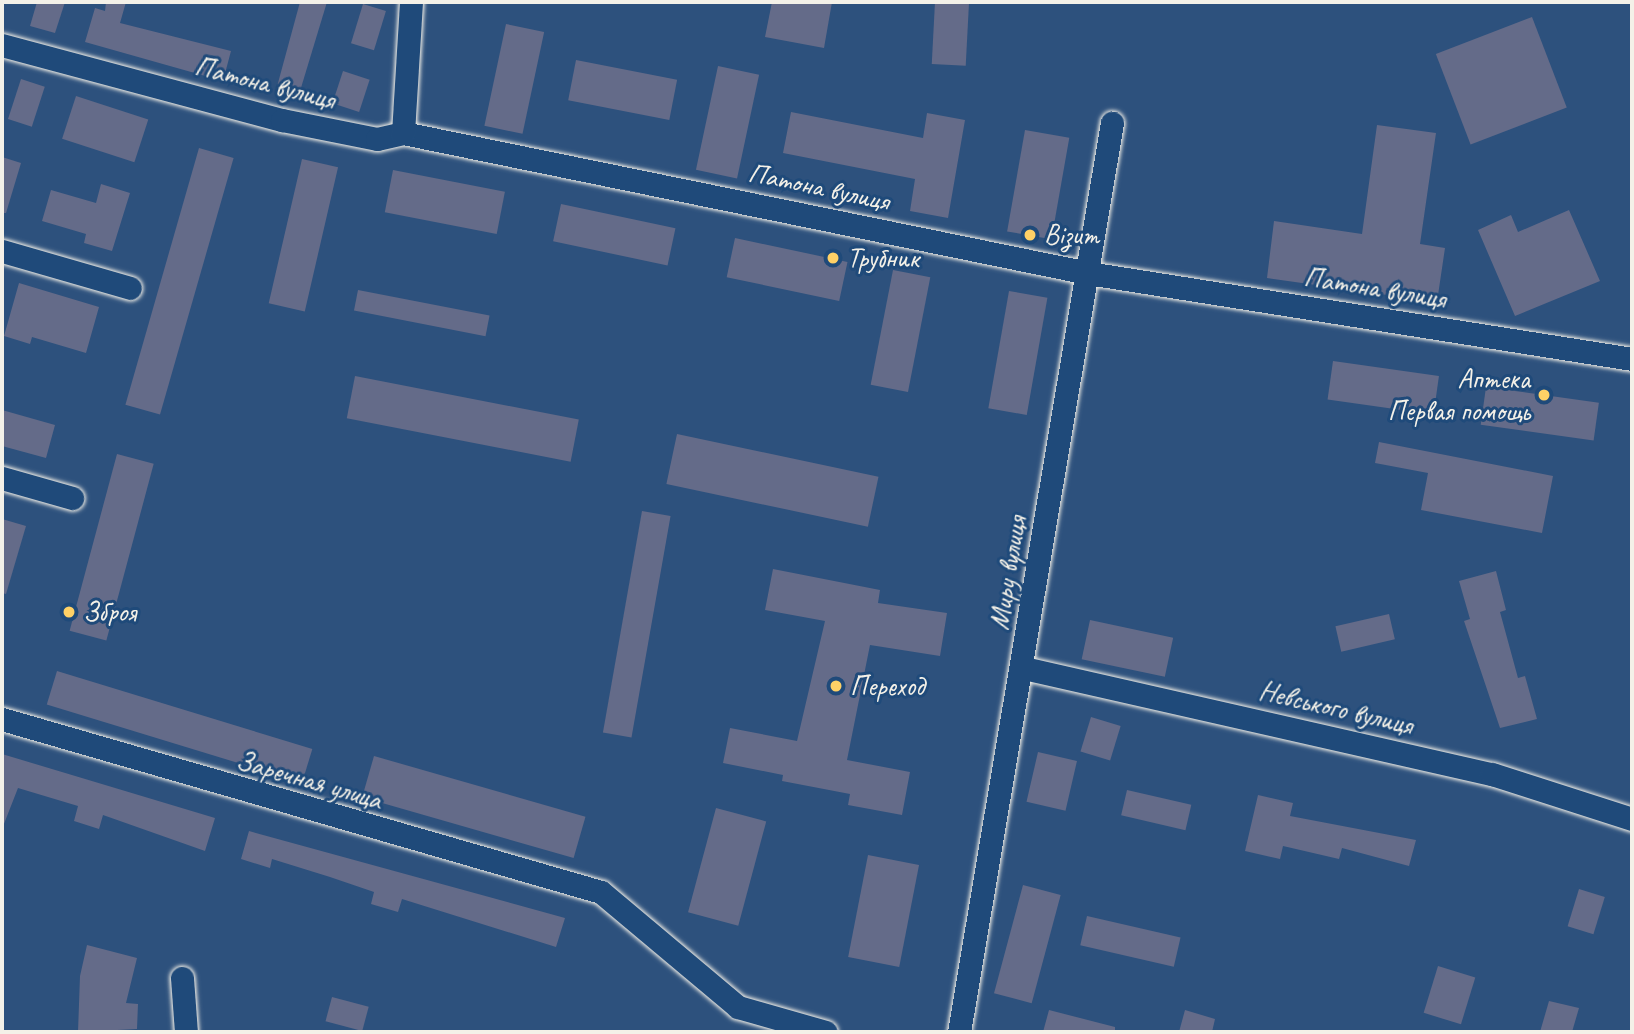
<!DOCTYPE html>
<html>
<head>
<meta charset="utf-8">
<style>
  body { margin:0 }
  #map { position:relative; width:1634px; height:1034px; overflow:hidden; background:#2d517d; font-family:Caveat,sans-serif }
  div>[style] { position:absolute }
  .building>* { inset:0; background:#646b89; transform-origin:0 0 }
  .roads { filter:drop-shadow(0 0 2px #f4f1e8) drop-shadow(0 0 2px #f4f1e8) }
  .minor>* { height:23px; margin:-11.5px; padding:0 11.5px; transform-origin:11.5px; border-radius:11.5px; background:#1f4a7a }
  .dots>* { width:19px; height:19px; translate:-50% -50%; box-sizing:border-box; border:4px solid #1f4a7a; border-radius:50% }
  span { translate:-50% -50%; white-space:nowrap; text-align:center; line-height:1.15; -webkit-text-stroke:6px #1f4a7a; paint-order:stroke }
  .street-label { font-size:28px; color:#f4f1e8 }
  .poi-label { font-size:28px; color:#f4f1e8 }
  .left { translate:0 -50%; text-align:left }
  .right { translate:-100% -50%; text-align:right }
  .frame { position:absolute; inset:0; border:4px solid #f4f1e8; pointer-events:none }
</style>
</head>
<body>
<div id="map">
  <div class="building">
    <i style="clip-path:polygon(37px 2px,65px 2px,55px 33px,30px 26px)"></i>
    <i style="clip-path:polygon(106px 2px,126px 2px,120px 23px,231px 51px,223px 81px,85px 42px,95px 8px,105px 11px)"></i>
    <i style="clip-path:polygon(300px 2px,327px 2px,297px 101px,275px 94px)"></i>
    <i style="clip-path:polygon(772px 2px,832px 2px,824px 48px,765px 37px)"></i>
    <i style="left:935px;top:2px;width:34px;height:62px;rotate:3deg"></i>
    <i style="left:363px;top:4px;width:24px;height:41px;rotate:17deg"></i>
    <i style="left:1532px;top:17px;width:97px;height:103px;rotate:69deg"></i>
    <i style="left:506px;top:24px;width:39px;height:104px;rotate:12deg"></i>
    <i style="left:576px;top:60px;width:103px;height:41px;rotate:11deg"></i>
    <i style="left:718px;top:66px;width:42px;height:106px;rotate:12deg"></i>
    <i style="left:343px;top:71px;width:28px;height:34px;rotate:18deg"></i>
    <i style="left:21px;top:79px;width:25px;height:42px;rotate:18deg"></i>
    <i style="left:76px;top:96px;width:76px;height:45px;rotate:18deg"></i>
    <i style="clip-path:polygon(791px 112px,923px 138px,927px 113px,965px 120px,948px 218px,910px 211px,915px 179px,783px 153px)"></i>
    <i style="clip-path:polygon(1377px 125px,1436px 133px,1420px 244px,1445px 248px,1437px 302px,1267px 278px,1274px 221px,1362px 234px)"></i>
    <i style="left:1025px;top:130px;width:45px;height:103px;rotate:10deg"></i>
    <i style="left:199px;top:148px;width:36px;height:267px;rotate:16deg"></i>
    <i style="clip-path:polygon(2px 157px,21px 163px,6px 213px,2px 213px)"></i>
    <i style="left:302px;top:159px;width:37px;height:148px;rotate:13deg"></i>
    <i style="left:393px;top:170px;width:114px;height:43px;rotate:11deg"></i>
    <i style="clip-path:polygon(101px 184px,130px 193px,112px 251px,84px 243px,86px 234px,42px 221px,51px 190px,96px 203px)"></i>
    <i style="left:561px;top:204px;width:117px;height:38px;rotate:12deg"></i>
    <i style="clip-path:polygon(1569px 210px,1600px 281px,1515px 316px,1478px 230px,1511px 215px,1518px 232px)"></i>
    <i style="left:735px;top:238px;width:115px;height:40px;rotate:12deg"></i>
    <i style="left:893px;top:270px;width:38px;height:117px;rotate:11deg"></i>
    <i style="clip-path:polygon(19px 283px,99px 307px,86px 353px,32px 337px,30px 344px,4px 336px)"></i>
    <i style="left:358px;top:290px;width:134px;height:21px;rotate:11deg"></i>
    <i style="left:1009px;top:291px;width:39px;height:119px;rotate:10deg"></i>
    <i style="left:1333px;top:361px;width:107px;height:39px;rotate:8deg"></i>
    <i style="left:355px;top:376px;width:228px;height:43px;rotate:11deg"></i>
    <i style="left:1486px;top:387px;width:114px;height:38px;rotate:8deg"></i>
    <i style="clip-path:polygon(2px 410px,55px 425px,46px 458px,2px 446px)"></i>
    <i style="left:677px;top:434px;width:206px;height:51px;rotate:12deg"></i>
    <i style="clip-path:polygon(1379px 442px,1553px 476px,1542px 533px,1421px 510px,1428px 473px,1375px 463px)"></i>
    <i style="left:117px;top:454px;width:38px;height:183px;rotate:15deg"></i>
    <i style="left:642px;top:511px;width:29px;height:225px;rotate:10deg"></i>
    <i style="clip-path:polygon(2px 519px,26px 526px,6px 594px,2px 593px)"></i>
    <i style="clip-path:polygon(773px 569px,880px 590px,878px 603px,947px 613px,940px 656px,870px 645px,847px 760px,910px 772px,902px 815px,848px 805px,850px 794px,782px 781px,783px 775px,723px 763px,730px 728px,797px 741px,825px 621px,765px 610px)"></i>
    <i style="clip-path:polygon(1496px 571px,1506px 610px,1500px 612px,1518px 678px,1525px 676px,1537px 719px,1500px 728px,1464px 621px,1470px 619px,1459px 581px)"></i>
    <i style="left:1389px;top:614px;width:26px;height:55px;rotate:77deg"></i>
    <i style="left:1090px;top:620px;width:85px;height:40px;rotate:12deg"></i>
    <i style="left:57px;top:671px;width:267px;height:35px;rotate:17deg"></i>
    <i style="left:1091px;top:717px;width:31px;height:36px;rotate:17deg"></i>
    <i style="left:1038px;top:752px;width:40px;height:51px;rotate:13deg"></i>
    <i style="clip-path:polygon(2px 754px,215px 818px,205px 851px,103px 815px,99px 829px,74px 821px,78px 806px,18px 788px,2px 829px)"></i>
    <i style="left:374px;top:756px;width:220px;height:43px;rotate:16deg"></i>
    <i style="left:1127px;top:790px;width:66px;height:26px;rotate:13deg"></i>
    <i style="clip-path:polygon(1258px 795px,1293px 803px,1290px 816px,1416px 840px,1409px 866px,1342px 848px,1339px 859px,1283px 846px,1280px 859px,1245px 851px)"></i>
    <i style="left:716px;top:808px;width:52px;height:108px;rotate:15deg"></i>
    <i style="clip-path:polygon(249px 831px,565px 918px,556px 947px,402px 899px,398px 912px,371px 904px,374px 892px,330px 877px,272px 859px,270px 868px,241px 859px)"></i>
    <i style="left:868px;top:855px;width:52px;height:104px;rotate:11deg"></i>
    <i style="left:1023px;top:885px;width:39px;height:112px;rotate:15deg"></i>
    <i style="left:1579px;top:889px;width:27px;height:39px;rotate:17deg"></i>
    <i style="left:1087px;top:916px;width:96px;height:30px;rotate:13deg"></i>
    <i style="clip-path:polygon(87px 945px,137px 958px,126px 1003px,138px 1004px,137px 1029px,78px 1032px,80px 976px)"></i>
    <i style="left:1438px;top:966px;width:39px;height:49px;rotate:17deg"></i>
    <i style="left:332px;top:997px;width:38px;height:25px;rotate:15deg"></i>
    <i style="clip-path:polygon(1549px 1001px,1579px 1008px,1572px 1032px,1540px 1032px)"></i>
    <i style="clip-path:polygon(1049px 1010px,1115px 1027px,1115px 1032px,1043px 1032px)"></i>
    <i style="clip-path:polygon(1185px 1010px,1215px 1019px,1212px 1032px,1179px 1032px)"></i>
  </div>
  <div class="roads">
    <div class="minor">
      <i style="left:2px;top:45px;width:290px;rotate:15deg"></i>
      <i style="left:282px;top:120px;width:97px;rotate:11.3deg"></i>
      <i style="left:377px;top:139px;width:27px;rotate:-13deg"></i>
      <i style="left:403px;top:133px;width:699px;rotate:11.55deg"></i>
      <i style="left:1088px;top:273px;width:551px;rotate:8.98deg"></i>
      <i style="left:403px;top:133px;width:131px;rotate:-86.5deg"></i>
      <i style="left:2px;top:251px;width:133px;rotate:16.1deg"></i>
      <i style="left:2px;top:478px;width:73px;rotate:15.9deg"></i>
      <i style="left:1024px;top:668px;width:480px;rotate:12.8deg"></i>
      <i style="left:1492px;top:774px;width:147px;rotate:17.8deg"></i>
      <i style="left:2px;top:719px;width:623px;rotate:16.11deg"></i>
      <i style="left:601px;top:892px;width:179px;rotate:40deg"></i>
      <i style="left:738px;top:1007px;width:91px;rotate:15.9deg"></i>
      <i style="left:182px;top:978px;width:54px;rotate:85.8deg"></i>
      <i style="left:959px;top:1032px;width:922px;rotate:-80.45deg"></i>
    </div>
  </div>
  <div class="dots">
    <i style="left:1030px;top:235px;background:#ffd166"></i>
    <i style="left:833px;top:258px;background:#ffd166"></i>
    <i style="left:1544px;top:395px;background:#ffd166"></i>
    <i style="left:69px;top:612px;background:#ffd166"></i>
    <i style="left:836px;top:686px;background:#ffd166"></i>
  </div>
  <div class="street-label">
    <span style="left:265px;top:83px;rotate:14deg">Патона вулиця</span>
    <span style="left:819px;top:187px;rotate:12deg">Патона вулиця</span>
    <span style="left:1375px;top:288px;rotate:9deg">Патона вулиця</span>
    <span style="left:1008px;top:573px;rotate:-81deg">Миру вулиця</span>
    <span style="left:1336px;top:708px;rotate:13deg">Невського вулиця</span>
    <span style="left:309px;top:780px;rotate:16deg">Заречная улица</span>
  </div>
  <div class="poi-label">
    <span class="left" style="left:1044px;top:235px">Візит</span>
    <span class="left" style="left:847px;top:258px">Трубник</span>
    <span class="right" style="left:1530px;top:395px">Аптека<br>Первая помощь</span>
    <span class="left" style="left:83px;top:612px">Зброя</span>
    <span class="left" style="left:850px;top:686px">Переход</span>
  </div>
  <div class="frame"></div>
</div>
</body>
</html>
